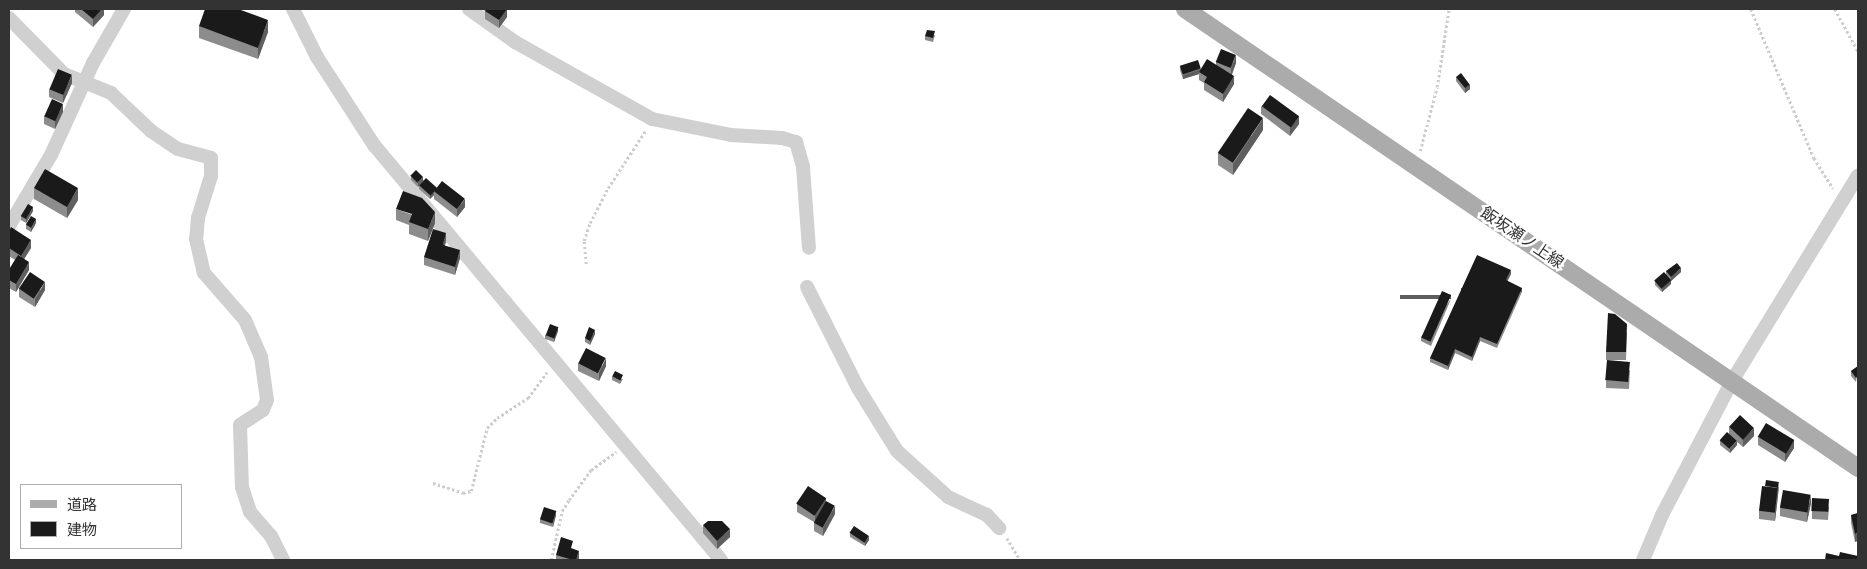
<!DOCTYPE html>
<html>
<head>
<meta charset="utf-8">
<style>
  body { margin:0 }
  #map { position:relative; width:1867px; height:569px; overflow:hidden; background:#fff; font-family:"Space Grotesk","Noto Sans JP",sans-serif }
  div>[style] { position:absolute }
  .path>* { height:2.5px; margin-top:-1.25px; transform-origin:0; background:repeating-linear-gradient(90deg,#cdcdcd 0 2.5px,transparent 0 5px) }
  .minor>* { height:14px; margin:-7px; padding:0 7px; transform-origin:7px; border-radius:7px; background:#d0d0d0 }
  .major>* { height:18px; margin:-9px; padding:0 9px; transform-origin:9px; border-radius:9px; background:#ababab }
  .wall>* { inset:0; background:#8c8c8c }
  .shaded-wall>* { inset:0; background:#5f5f5f; transform-origin:0 0 }
  .building>* { inset:0; background:#1a1a1a; transform-origin:0 0 }
  span { translate:-50% -50%; white-space:nowrap; text-align:center; line-height:1.15; -webkit-text-stroke:5px #fff; paint-order:stroke }
  .street-label { font-size:16px; color:#333 }
  .frame { position:absolute; inset:0; border:10px solid #333; pointer-events:none }
  .legend { position:absolute; left:20px; top:484px; width:162px; height:65px; box-sizing:border-box; background:#fff; border:1px solid #adadad; margin:0; padding:6px 9px; list-style:none; font-size:15px; color:#333 }
  .legend li { display:flex; align-items:center; gap:10px; height:25px }
  .legend b { width:25px; border:1px solid #adadad }
</style>
</head>
<body>
<div id="map">
  <div class="path">
    <i style="left:1751px;top:9px;width:162px;rotate:67.1deg"></i>
    <i style="left:1814px;top:158px;width:36px;rotate:58deg"></i>
    <i style="left:1835px;top:9px;width:48px;rotate:61.3deg"></i>
    <i style="left:1420px;top:151px;width:66px;rotate:-75.1deg"></i>
    <i style="left:1437px;top:87px;width:79px;rotate:-81.3deg"></i>
    <i style="left:586px;top:264px;width:23px;rotate:-95deg"></i>
    <i style="left:584px;top:241px;width:19px;rotate:-72deg"></i>
    <i style="left:590px;top:223px;width:39px;rotate:-63deg"></i>
    <i style="left:608px;top:188px;width:69px;rotate:-56.8deg"></i>
    <i style="left:433px;top:483px;width:32px;rotate:18deg"></i>
    <i style="left:463px;top:493px;width:8px;rotate:-14deg"></i>
    <i style="left:471px;top:491px;width:65px;rotate:-75.7deg"></i>
    <i style="left:487px;top:428px;width:14px;rotate:-45deg"></i>
    <i style="left:497px;top:418px;width:37px;rotate:-33deg"></i>
    <i style="left:528px;top:398px;width:32px;rotate:-54deg"></i>
    <i style="left:1007px;top:538px;width:26px;rotate:59deg"></i>
    <i style="left:551px;top:560px;width:50px;rotate:-77.3deg"></i>
    <i style="left:562px;top:511px;width:13px;rotate:-58deg"></i>
    <i style="left:569px;top:500px;width:37px;rotate:-54deg"></i>
    <i style="left:591px;top:470px;width:31px;rotate:-36deg"></i>
  </div>
  <div class="minor">
    <i style="left:293px;top:9px;width:54px;rotate:63.4deg"></i>
    <i style="left:317px;top:57px;width:105px;rotate:57.1deg"></i>
    <i style="left:374px;top:145px;width:541px;rotate:50.1deg"></i>
    <i style="left:469px;top:9px;width:57px;rotate:35.7deg"></i>
    <i style="left:515px;top:42px;width:157px;rotate:29.3deg"></i>
    <i style="left:652px;top:119px;width:81px;rotate:11.4deg"></i>
    <i style="left:731px;top:135px;width:51px;rotate:3.4deg"></i>
    <i style="left:782px;top:138px;width:15px;rotate:16deg"></i>
    <i style="left:796px;top:142px;width:26px;rotate:74deg"></i>
    <i style="left:803px;top:167px;width:81px;rotate:85.8deg"></i>
    <i style="left:9px;top:18px;width:78px;rotate:45.5deg"></i>
    <i style="left:64px;top:74px;width:51px;rotate:22deg"></i>
    <i style="left:111px;top:93px;width:55px;rotate:43.5deg"></i>
    <i style="left:151px;top:131px;width:32px;rotate:34deg"></i>
    <i style="left:178px;top:149px;width:34px;rotate:15deg"></i>
    <i style="left:211px;top:158px;width:18px;rotate:90deg"></i>
    <i style="left:211px;top:176px;width:44px;rotate:107.2deg"></i>
    <i style="left:198px;top:218px;width:21px;rotate:95deg"></i>
    <i style="left:196px;top:239px;width:35px;rotate:77deg"></i>
    <i style="left:204px;top:273px;width:62px;rotate:48.9deg"></i>
    <i style="left:245px;top:320px;width:40px;rotate:66.6deg"></i>
    <i style="left:261px;top:357px;width:43px;rotate:82.1deg"></i>
    <i style="left:267px;top:400px;width:11px;rotate:112deg"></i>
    <i style="left:263px;top:410px;width:27px;rotate:147deg"></i>
    <i style="left:240px;top:425px;width:62px;rotate:88.2deg"></i>
    <i style="left:242px;top:487px;width:26px;rotate:72deg"></i>
    <i style="left:250px;top:512px;width:32px;rotate:49deg"></i>
    <i style="left:271px;top:536px;width:27px;rotate:63deg"></i>
    <i style="left:9px;top:226px;width:82px;rotate:-59.4deg"></i>
    <i style="left:51px;top:155px;width:101px;rotate:-65.5deg"></i>
    <i style="left:93px;top:63px;width:62px;rotate:-60.1deg"></i>
    <i style="left:807px;top:287px;width:113px;rotate:63.2deg"></i>
    <i style="left:858px;top:388px;width:74px;rotate:58.2deg"></i>
    <i style="left:897px;top:451px;width:69px;rotate:42deg"></i>
    <i style="left:948px;top:497px;width:43px;rotate:24.8deg"></i>
    <i style="left:987px;top:515px;width:18px;rotate:47deg"></i>
    <i style="left:1643px;top:560px;width:49px;rotate:-67.1deg"></i>
    <i style="left:1662px;top:515px;width:151px;rotate:-62.4deg"></i>
    <i style="left:1732px;top:381px;width:241px;rotate:-58.5deg"></i>
  </div>
  <div class="major">
    <i style="left:1185px;top:9px;width:815px;rotate:34.29deg"></i>
  </div>
  <div class="wall">
    <i style="clip-path:polygon(75px 9px,104px 9px,104px 15px,93px 27px,75px 12px)"></i>
    <i style="clip-path:polygon(482px 9px,507px 9px,507px 17px,499px 28px,485px 19px,485px 11px)"></i>
    <i style="clip-path:polygon(199px 26px,268px 32px,258px 59px,199px 38px)"></i>
    <i style="clip-path:polygon(935px 35px,933px 42px,925px 40px,925px 36px)"></i>
    <i style="clip-path:polygon(1216px 62px,1236px 63px,1232px 75px,1234px 84px,1223px 102px,1204px 90px,1204px 83px,1199px 80px,1199px 74px,1183px 79px,1180px 70px,1180px 66px,1201px 69px,1216px 65px)"></i>
    <i style="clip-path:polygon(1456px 77px,1470px 89px,1465px 93px,1456px 81px)"></i>
    <i style="clip-path:polygon(72px 83px,63px 103px,49px 97px,49px 89px)"></i>
    <i style="clip-path:polygon(1261px 106px,1299px 124px,1290px 136px,1261px 114px)"></i>
    <i style="clip-path:polygon(63px 112px,55px 129px,44px 124px,44px 116px)"></i>
    <i style="clip-path:polygon(1263px 130px,1233px 175px,1218px 165px,1218px 153px)"></i>
    <i style="clip-path:polygon(411px 176px,423px 180px,465px 207px,457px 217px,434px 199px,434px 195px,430px 199px,419px 189px,419px 186px,418px 187px,411px 180px)"></i>
    <i style="clip-path:polygon(34px 188px,78px 200px,67px 218px,34px 199px)"></i>
    <i style="clip-path:polygon(396px 209px,435px 223px,428px 241px,409px 234px,409px 225px,396px 220px)"></i>
    <i style="clip-path:polygon(33px 211px,26px 223px,21px 220px,21px 216px)"></i>
    <i style="clip-path:polygon(36px 223px,31px 232px,26px 229px,26px 225px)"></i>
    <i style="clip-path:polygon(9px 231px,31px 248px,24px 259px,29px 270px,16px 292px,9px 288px,9px 267px,10px 268px,15px 260px,9px 256px)"></i>
    <i style="clip-path:polygon(446px 241px,445px 246px,460px 258px,455px 275px,424px 265px,424px 257px)"></i>
    <i style="clip-path:polygon(1666px 271px,1681px 272px,1671px 281px,1671px 284px,1662px 292px,1655px 285px,1655px 281px,1666px 275px)"></i>
    <i style="clip-path:polygon(1511px 274px,1507px 281px,1522px 292px,1497px 348px,1480px 341px,1472px 361px,1455px 353px,1448px 370px,1430px 362px,1430px 358px)"></i>
    <i style="clip-path:polygon(19px 289px,45px 290px,35px 307px,19px 297px)"></i>
    <i style="clip-path:polygon(1451px 299px,1431px 346px,1421px 341px,1421px 337px)"></i>
    <i style="clip-path:polygon(558px 331px,554px 342px,545px 339px,545px 335px)"></i>
    <i style="clip-path:polygon(1627px 332px,1626px 360px,1606px 360px,1606px 352px)"></i>
    <i style="clip-path:polygon(595px 334px,590px 345px,585px 342px,585px 338px)"></i>
    <i style="clip-path:polygon(578px 363px,606px 366px,599px 381px,578px 371px)"></i>
    <i style="clip-path:polygon(1858px 366px,1856px 382px,1851px 376px,1851px 371px)"></i>
    <i style="clip-path:polygon(1630px 370px,1629px 389px,1606px 388px,1606px 380px)"></i>
    <i style="clip-path:polygon(612px 376px,623px 379px,620px 384px,612px 380px)"></i>
    <i style="clip-path:polygon(1729px 427px,1754px 436px,1743px 447px,1737px 442px,1737px 445px,1730px 453px,1720px 445px,1720px 441px,1729px 434px)"></i>
    <i style="clip-path:polygon(1758px 437px,1794px 448px,1785px 462px,1758px 445px)"></i>
    <i style="clip-path:polygon(1779px 486px,1775px 521px,1759px 519px,1759px 511px)"></i>
    <i style="clip-path:polygon(1812px 498px,1829px 507px,1828px 520px,1812px 519px)"></i>
    <i style="clip-path:polygon(826px 502px,835px 514px,823px 536px,814px 531px,814px 522px,797px 512px,797px 504px)"></i>
    <i style="clip-path:polygon(1811px 503px,1807px 522px,1780px 516px,1780px 508px)"></i>
    <i style="clip-path:polygon(1858px 513px,1855px 542px,1851px 523px,1851px 515px)"></i>
    <i style="clip-path:polygon(556px 515px,553px 527px,540px 523px,540px 519px)"></i>
    <i style="clip-path:polygon(703px 525px,730px 537px,717px 549px,703px 533px)"></i>
    <i style="clip-path:polygon(850px 533px,869px 540px,865px 546px,850px 537px)"></i>
    <i style="clip-path:polygon(573px 549px,579px 559px,579px 560px,556px 560px,556px 555px)"></i>
  </div>
  <div class="shaded-wall">
    <i style="clip-path:polygon(102px 9px,104px 9px,104px 15px,93px 27px,93px 19px)"></i>
    <i style="clip-path:polygon(507px 9px,507px 17px,499px 28px,499px 20px)"></i>
    <i style="clip-path:polygon(268px 20px,268px 32px,258px 59px,258px 48px)"></i>
    <i style="clip-path:polygon(1236px 55px,1236px 63px,1231px 76px,1231px 68px)"></i>
    <i style="clip-path:polygon(1201px 69px,1199px 72px,1199px 74px,1183px 79px,1183px 75px)"></i>
    <i style="clip-path:polygon(72px 75px,72px 83px,63px 103px,63px 95px)"></i>
    <i style="clip-path:polygon(1234px 76px,1234px 84px,1223px 102px,1223px 94px)"></i>
    <i style="clip-path:polygon(1470px 85px,1470px 89px,1465px 93px,1465px 88px)"></i>
    <i style="clip-path:polygon(63px 104px,63px 112px,55px 129px,55px 121px)"></i>
    <i style="clip-path:polygon(1299px 116px,1299px 124px,1290px 136px,1290px 128px)"></i>
    <i style="clip-path:polygon(1263px 118px,1263px 130px,1233px 175px,1233px 164px)"></i>
    <i style="clip-path:polygon(423px 177px,423px 181px,418px 187px,418px 183px)"></i>
    <i style="clip-path:polygon(78px 188px,78px 200px,67px 218px,67px 206px)"></i>
    <i style="clip-path:polygon(437px 188px,434px 191px,434px 195px,430px 199px,430px 195px)"></i>
    <i style="clip-path:polygon(465px 199px,465px 207px,457px 217px,457px 209px)"></i>
    <i style="clip-path:polygon(33px 207px,33px 211px,26px 223px,26px 219px)"></i>
    <i style="clip-path:polygon(435px 212px,435px 223px,428px 241px,428px 229px)"></i>
    <i style="clip-path:polygon(36px 219px,36px 223px,31px 232px,31px 228px)"></i>
    <i style="clip-path:polygon(446px 233px,446px 241px,443px 253px,443px 245px)"></i>
    <i style="clip-path:polygon(31px 240px,31px 248px,21px 264px,21px 256px)"></i>
    <i style="clip-path:polygon(460px 250px,460px 258px,455px 275px,455px 267px)"></i>
    <i style="clip-path:polygon(29px 262px,29px 270px,16px 292px,16px 284px)"></i>
    <i style="clip-path:polygon(1681px 268px,1681px 272px,1671px 281px,1671px 284px,1662px 292px,1662px 288px,1671px 280px,1671px 277px)"></i>
    <i style="clip-path:polygon(1511px 270px,1511px 274px,1506px 284px,1506px 280px)"></i>
    <i style="clip-path:polygon(45px 282px,45px 290px,35px 307px,35px 299px)"></i>
    <i style="left:1522px;top:288px;width:4px;height:61px;rotate:90deg"></i>
    <i style="left:1451px;top:295px;width:4px;height:51px;rotate:90deg"></i>
    <i style="clip-path:polygon(558px 327px,558px 331px,554px 342px,554px 338px)"></i>
    <i style="clip-path:polygon(595px 330px,595px 334px,590px 345px,590px 341px)"></i>
    <i style="clip-path:polygon(1480px 337px,1480px 341px,1472px 361px,1472px 357px)"></i>
    <i style="clip-path:polygon(1455px 349px,1455px 353px,1448px 370px,1448px 366px)"></i>
    <i style="clip-path:polygon(606px 358px,606px 366px,599px 381px,599px 373px)"></i>
    <i style="clip-path:polygon(1754px 428px,1754px 436px,1743px 447px,1743px 439px)"></i>
    <i style="clip-path:polygon(1794px 440px,1794px 448px,1785px 462px,1785px 454px)"></i>
    <i style="clip-path:polygon(1737px 441px,1737px 445px,1730px 453px,1730px 449px)"></i>
    <i style="clip-path:polygon(1779px 482px,1778px 496px,1775px 521px,1775px 512px)"></i>
    <i style="clip-path:polygon(1811px 495px,1811px 503px,1807px 522px,1807px 514px)"></i>
    <i style="clip-path:polygon(826px 498px,826px 506px,815px 523px,815px 515px)"></i>
    <i style="clip-path:polygon(835px 506px,835px 514px,823px 536px,823px 528px)"></i>
    <i style="clip-path:polygon(556px 511px,556px 515px,553px 527px,553px 523px)"></i>
    <i style="clip-path:polygon(730px 529px,730px 537px,717px 549px,717px 541px)"></i>
    <i style="clip-path:polygon(1858px 533px,1858px 541px,1855px 542px,1855px 534px)"></i>
    <i style="clip-path:polygon(869px 536px,869px 540px,865px 546px,865px 542px)"></i>
    <i style="clip-path:polygon(579px 551px,579px 560px,576px 560px)"></i>
  </div>
  <div class="building">
    <i style="clip-path:polygon(81px 9px,102px 9px,93px 19px)"></i>
    <i style="clip-path:polygon(205px 9px,238px 9px,268px 20px,258px 48px,199px 26px)"></i>
    <i style="clip-path:polygon(487px 9px,507px 9px,499px 20px,485px 11px)"></i>
    <i style="clip-path:polygon(927px 30px,935px 31px,933px 38px,925px 36px)"></i>
    <i style="left:1221px;top:49px;width:16px;height:14px;rotate:22deg"></i>
    <i style="clip-path:polygon(1207px 59px,1234px 76px,1223px 94px,1204px 82px,1207px 77px,1199px 72px)"></i>
    <i style="left:1198px;top:60px;width:9px;height:19px;rotate:72deg"></i>
    <i style="left:58px;top:69px;width:15px;height:22px;rotate:23deg"></i>
    <i style="clip-path:polygon(1461px 73px,1470px 85px,1465px 88px,1456px 77px)"></i>
    <i style="left:1270px;top:95px;width:36px;height:14px;rotate:36deg"></i>
    <i style="left:52px;top:99px;width:12px;height:19px;rotate:24deg"></i>
    <i style="left:1248px;top:108px;width:18px;height:54px;rotate:34deg"></i>
    <i style="left:45px;top:169px;width:38px;height:22px;rotate:30deg"></i>
    <i style="left:416px;top:170px;width:10px;height:8px;rotate:45deg"></i>
    <i style="left:426px;top:178px;width:15px;height:10px;rotate:42deg"></i>
    <i style="left:442px;top:181px;width:29px;height:13px;rotate:38deg"></i>
    <i style="clip-path:polygon(403px 191px,422px 198px,435px 212px,428px 229px,409px 222px,412px 214px,396px 209px)"></i>
    <i style="left:28px;top:204px;width:6px;height:14px;rotate:31deg"></i>
    <i style="left:31px;top:216px;width:6px;height:10px;rotate:31deg"></i>
    <i style="clip-path:polygon(11px 227px,31px 240px,21px 256px,9px 248px,9px 231px)"></i>
    <i style="clip-path:polygon(433px 229px,446px 233px,443px 245px,460px 250px,455px 267px,424px 257px)"></i>
    <i style="clip-path:polygon(18px 255px,29px 262px,16px 284px,9px 280px,9px 267px,10px 268px)"></i>
    <i style="clip-path:polygon(1477px 255px,1511px 270px,1506px 280px,1522px 288px,1497px 344px,1480px 337px,1472px 357px,1455px 349px,1448px 366px,1430px 358px)"></i>
    <i style="clip-path:polygon(1677px 263px,1681px 268px,1671px 277px,1666px 271px)"></i>
    <i style="left:30px;top:272px;width:18px;height:20px;rotate:34deg"></i>
    <i style="left:1664px;top:272px;width:11px;height:13px;rotate:49deg"></i>
    <i style="left:1442px;top:291px;width:10px;height:51px;rotate:24deg"></i>
    <i style="clip-path:polygon(1608px 313px,1615px 314px,1627px 324px,1626px 352px,1606px 352px)"></i>
    <i style="left:550px;top:324px;width:9px;height:12px;rotate:21deg"></i>
    <i style="clip-path:polygon(589px 327px,595px 330px,590px 341px,585px 338px)"></i>
    <i style="left:586px;top:348px;width:22px;height:17px;rotate:27deg"></i>
    <i style="left:1607px;top:360px;width:23px;height:20px;rotate:5deg"></i>
    <i style="clip-path:polygon(1858px 366px,1858px 376px,1856px 378px,1851px 371px)"></i>
    <i style="left:615px;top:371px;width:9px;height:6px;rotate:27deg"></i>
    <i style="left:1740px;top:415px;width:19px;height:16px;rotate:43deg"></i>
    <i style="left:1766px;top:423px;width:33px;height:16px;rotate:31deg"></i>
    <i style="left:1727px;top:432px;width:13px;height:11px;rotate:42deg"></i>
    <i style="left:1766px;top:480px;width:13px;height:6px;rotate:9deg"></i>
    <i style="left:808px;top:486px;width:22px;height:21px;rotate:34deg"></i>
    <i style="left:1762px;top:486px;width:16px;height:25px;rotate:7deg"></i>
    <i style="left:1783px;top:490px;width:28px;height:18px;rotate:10deg"></i>
    <i style="left:1812px;top:498px;width:17px;height:13px;rotate:3deg"></i>
    <i style="left:826px;top:501px;width:10px;height:25px;rotate:29deg"></i>
    <i style="left:544px;top:507px;width:13px;height:13px;rotate:18deg"></i>
    <i style="clip-path:polygon(1858px 513px,1858px 533px,1855px 534px,1851px 515px)"></i>
    <i style="clip-path:polygon(708px 521px,722px 521px,730px 529px,717px 541px,703px 525px)"></i>
    <i style="left:854px;top:526px;width:18px;height:8px;rotate:34deg"></i>
    <i style="clip-path:polygon(561px 537px,573px 541px,571px 548px,579px 551px,576px 560px,573px 560px,556px 555px)"></i>
    <i style="clip-path:polygon(1840px 552px,1858px 556px,1858px 560px,1825px 560px,1826px 553px,1839px 556px)"></i>
  </div>
  <div class="street-label">
    <span style="left:1522px;top:238px;rotate:34deg">飯坂瀬ノ上線</span>
  </div>
  <div class="frame"></div>
  <ul class="legend">
  <li><b style="height:6px;background:#ababab"></b>道路</li>
  <li><b style="height:14px;background:#1a1a1a"></b>建物</li>
  </ul>
</div>
</body>
</html>
